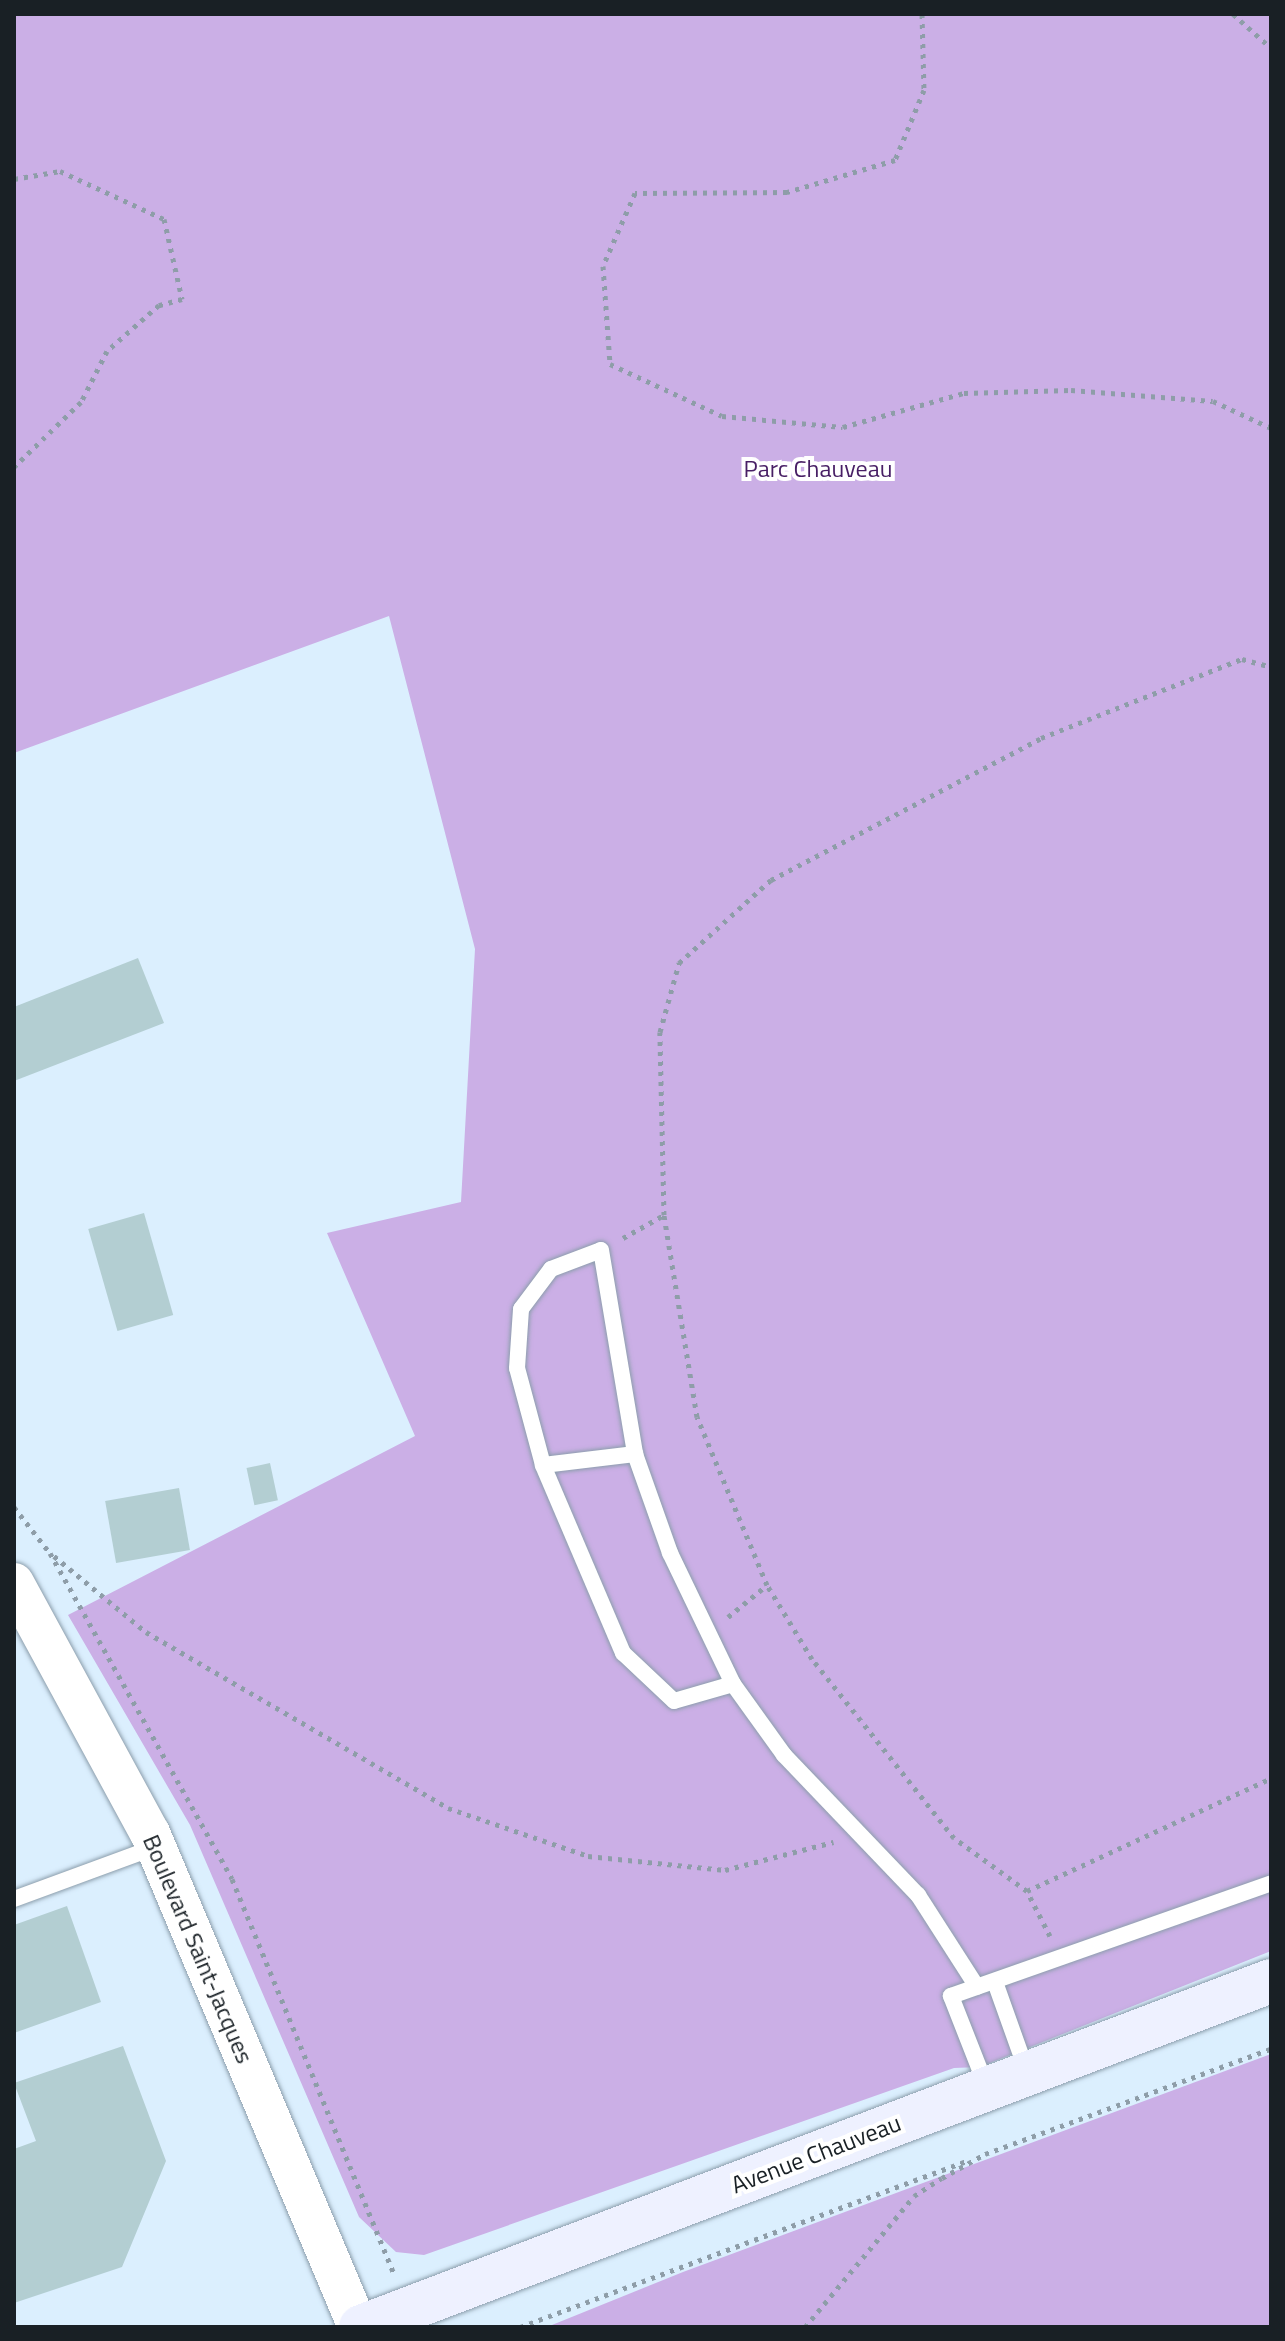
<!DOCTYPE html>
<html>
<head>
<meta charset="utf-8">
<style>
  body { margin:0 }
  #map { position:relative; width:1285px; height:2341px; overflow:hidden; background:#dbeffe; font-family:"Titillium Web",sans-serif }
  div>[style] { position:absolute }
  .green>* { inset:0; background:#cbafe6 }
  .building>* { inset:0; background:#b3ced2; transform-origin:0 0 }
  .path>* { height:5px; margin-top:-2.5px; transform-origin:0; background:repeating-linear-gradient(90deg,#8e9da8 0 4px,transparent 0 10px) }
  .roads { filter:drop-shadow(0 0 2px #8c9eac) drop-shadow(0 0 2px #8c9eac) }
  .service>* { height:16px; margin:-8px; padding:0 8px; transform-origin:8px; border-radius:8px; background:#fff }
  .tertiary>* { height:40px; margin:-20px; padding:0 20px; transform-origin:20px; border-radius:20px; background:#fff }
  .secondary>* { height:44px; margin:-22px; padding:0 22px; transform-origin:22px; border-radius:22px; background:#eef1ff }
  span { translate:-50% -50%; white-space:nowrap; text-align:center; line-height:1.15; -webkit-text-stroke:8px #fff; paint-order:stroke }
  .park-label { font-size:24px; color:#481f65 }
  .street-label { font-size:24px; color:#192025 }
  .frame { position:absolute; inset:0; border:16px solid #192025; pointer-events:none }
</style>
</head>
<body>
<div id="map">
  <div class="green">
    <i style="clip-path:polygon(14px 14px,1271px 14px,1271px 1951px,980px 2067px,954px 2068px,424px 2255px,396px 2252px,359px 2217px,190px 1825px,68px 1615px,415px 1436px,327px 1233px,461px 1202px,475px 949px,389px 616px,14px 753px)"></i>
    <i style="clip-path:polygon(1271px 2054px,1271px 2327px,547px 2327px,683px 2272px)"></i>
  </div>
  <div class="building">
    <i style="clip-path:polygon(138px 958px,164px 1023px,14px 1081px,14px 1007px)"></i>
    <i style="left:144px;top:1213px;width:106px;height:58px;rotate:74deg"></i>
    <i style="left:270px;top:1463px;width:38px;height:24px;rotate:78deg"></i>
    <i style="left:179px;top:1488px;width:63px;height:75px;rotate:80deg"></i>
    <i style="clip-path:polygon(67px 1906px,101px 2002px,14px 2033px,14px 1925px)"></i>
    <i style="clip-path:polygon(123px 2046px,166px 2161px,122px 2267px,14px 2303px,14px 2149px,36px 2141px,14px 2083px)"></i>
  </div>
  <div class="path">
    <i style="left:922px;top:14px;width:76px;rotate:88.5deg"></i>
    <i style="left:924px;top:90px;width:76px;rotate:112.5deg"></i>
    <i style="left:895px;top:160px;width:113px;rotate:163.5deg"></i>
    <i style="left:787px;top:192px;width:152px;rotate:179.6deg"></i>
    <i style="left:635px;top:193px;width:80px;rotate:113.7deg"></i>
    <i style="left:603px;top:266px;width:98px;rotate:85.9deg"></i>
    <i style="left:610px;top:364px;width:123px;rotate:24.9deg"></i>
    <i style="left:722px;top:416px;width:121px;rotate:5.2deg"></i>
    <i style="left:843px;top:427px;width:126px;rotate:-15.7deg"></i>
    <i style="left:964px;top:393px;width:107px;rotate:-1.6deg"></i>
    <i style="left:1071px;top:390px;width:142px;rotate:4.4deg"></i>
    <i style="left:1213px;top:401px;width:64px;rotate:25deg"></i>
    <i style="left:1233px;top:14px;width:51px;rotate:41.8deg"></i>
    <i style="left:14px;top:179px;width:47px;rotate:-9.9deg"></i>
    <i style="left:60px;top:171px;width:115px;rotate:24.8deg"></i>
    <i style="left:164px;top:219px;width:82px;rotate:77.3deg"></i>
    <i style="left:182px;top:299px;width:24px;rotate:165deg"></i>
    <i style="left:159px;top:305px;width:69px;rotate:138.5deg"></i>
    <i style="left:107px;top:351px;width:57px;rotate:117deg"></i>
    <i style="left:81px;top:402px;width:93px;rotate:135.9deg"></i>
    <i style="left:623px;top:1238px;width:47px;rotate:-29.3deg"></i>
    <i style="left:14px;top:1507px;width:58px;rotate:52deg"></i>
    <i style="left:50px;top:1553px;width:373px;rotate:60.8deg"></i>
    <i style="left:232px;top:1879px;width:427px;rotate:67.7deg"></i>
    <i style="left:54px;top:1556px;width:119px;rotate:39.6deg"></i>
    <i style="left:146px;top:1632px;width:350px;rotate:30.2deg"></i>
    <i style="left:448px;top:1808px;width:148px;rotate:18.9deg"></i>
    <i style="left:588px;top:1856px;width:138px;rotate:5.8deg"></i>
    <i style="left:725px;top:1870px;width:112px;rotate:-14.5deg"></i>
    <i style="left:728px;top:1617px;width:50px;rotate:-39.4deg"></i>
    <i style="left:1027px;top:1891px;width:269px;rotate:-24.8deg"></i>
    <i style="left:1050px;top:1936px;width:51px;rotate:-117.1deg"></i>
    <i style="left:1027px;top:1891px;width:90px;rotate:-144deg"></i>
    <i style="left:954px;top:1838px;width:228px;rotate:-128.4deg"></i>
    <i style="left:812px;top:1659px;width:87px;rotate:-121.3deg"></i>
    <i style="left:767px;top:1585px;width:182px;rotate:-112.6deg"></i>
    <i style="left:697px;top:1417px;width:205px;rotate:-99.3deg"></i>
    <i style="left:664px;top:1215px;width:183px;rotate:-91.3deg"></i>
    <i style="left:660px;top:1032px;width:72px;rotate:-74.6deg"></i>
    <i style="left:679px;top:963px;width:124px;rotate:-42.1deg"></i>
    <i style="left:771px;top:880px;width:305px;rotate:-27.7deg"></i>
    <i style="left:1041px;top:738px;width:216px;rotate:-21.5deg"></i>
    <i style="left:1242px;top:659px;width:30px;rotate:15deg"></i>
    <i style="left:520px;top:2327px;width:479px;rotate:-20.4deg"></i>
    <i style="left:805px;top:2327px;width:170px;rotate:-50.2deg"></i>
    <i style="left:914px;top:2196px;width:33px;rotate:-33deg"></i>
    <i style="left:942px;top:2178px;width:49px;rotate:-29.2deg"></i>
    <i style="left:985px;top:2154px;width:305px;rotate:-20.2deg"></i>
  </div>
  <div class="roads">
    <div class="service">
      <i style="left:543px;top:1465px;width:93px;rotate:-6.8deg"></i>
      <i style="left:733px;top:1684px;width:61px;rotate:163.9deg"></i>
      <i style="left:674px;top:1701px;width:70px;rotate:-136.7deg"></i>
      <i style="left:623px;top:1653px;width:204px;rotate:-113.1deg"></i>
      <i style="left:543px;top:1465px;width:100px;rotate:-105deg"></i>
      <i style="left:517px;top:1368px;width:59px;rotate:-86.1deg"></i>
      <i style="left:521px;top:1309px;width:50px;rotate:-53.1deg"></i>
      <i style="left:551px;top:1269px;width:53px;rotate:-20.8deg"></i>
      <i style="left:601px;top:1250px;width:207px;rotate:80.5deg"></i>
      <i style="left:635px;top:1454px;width:105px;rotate:70.5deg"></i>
      <i style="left:670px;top:1553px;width:145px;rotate:64.3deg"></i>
      <i style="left:733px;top:1684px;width:87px;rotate:54.3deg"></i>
      <i style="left:784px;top:1755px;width:194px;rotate:46.3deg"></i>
      <i style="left:918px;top:1895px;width:109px;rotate:57.3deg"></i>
      <i style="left:14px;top:1899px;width:150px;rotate:-20.2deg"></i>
      <i style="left:995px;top:1982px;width:96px;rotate:70.4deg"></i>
      <i style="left:987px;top:2088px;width:99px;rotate:-111.4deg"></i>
      <i style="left:951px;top:1996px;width:339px;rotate:-19.4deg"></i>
    </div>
    <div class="tertiary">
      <i style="left:14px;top:1583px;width:285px;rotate:61.5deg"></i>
      <i style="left:150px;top:1833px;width:536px;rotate:67.17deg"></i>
    </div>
    <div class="secondary">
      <i style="left:361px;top:2327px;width:974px;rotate:-20.82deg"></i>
    </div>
  </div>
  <div class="park-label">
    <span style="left:818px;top:469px">Parc Chauveau</span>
  </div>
  <div class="street-label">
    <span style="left:198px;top:1949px;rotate:67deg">Boulevard Saint-Jacques</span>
    <span style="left:816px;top:2154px;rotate:-21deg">Avenue Chauveau</span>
  </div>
  <div class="frame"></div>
</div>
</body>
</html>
